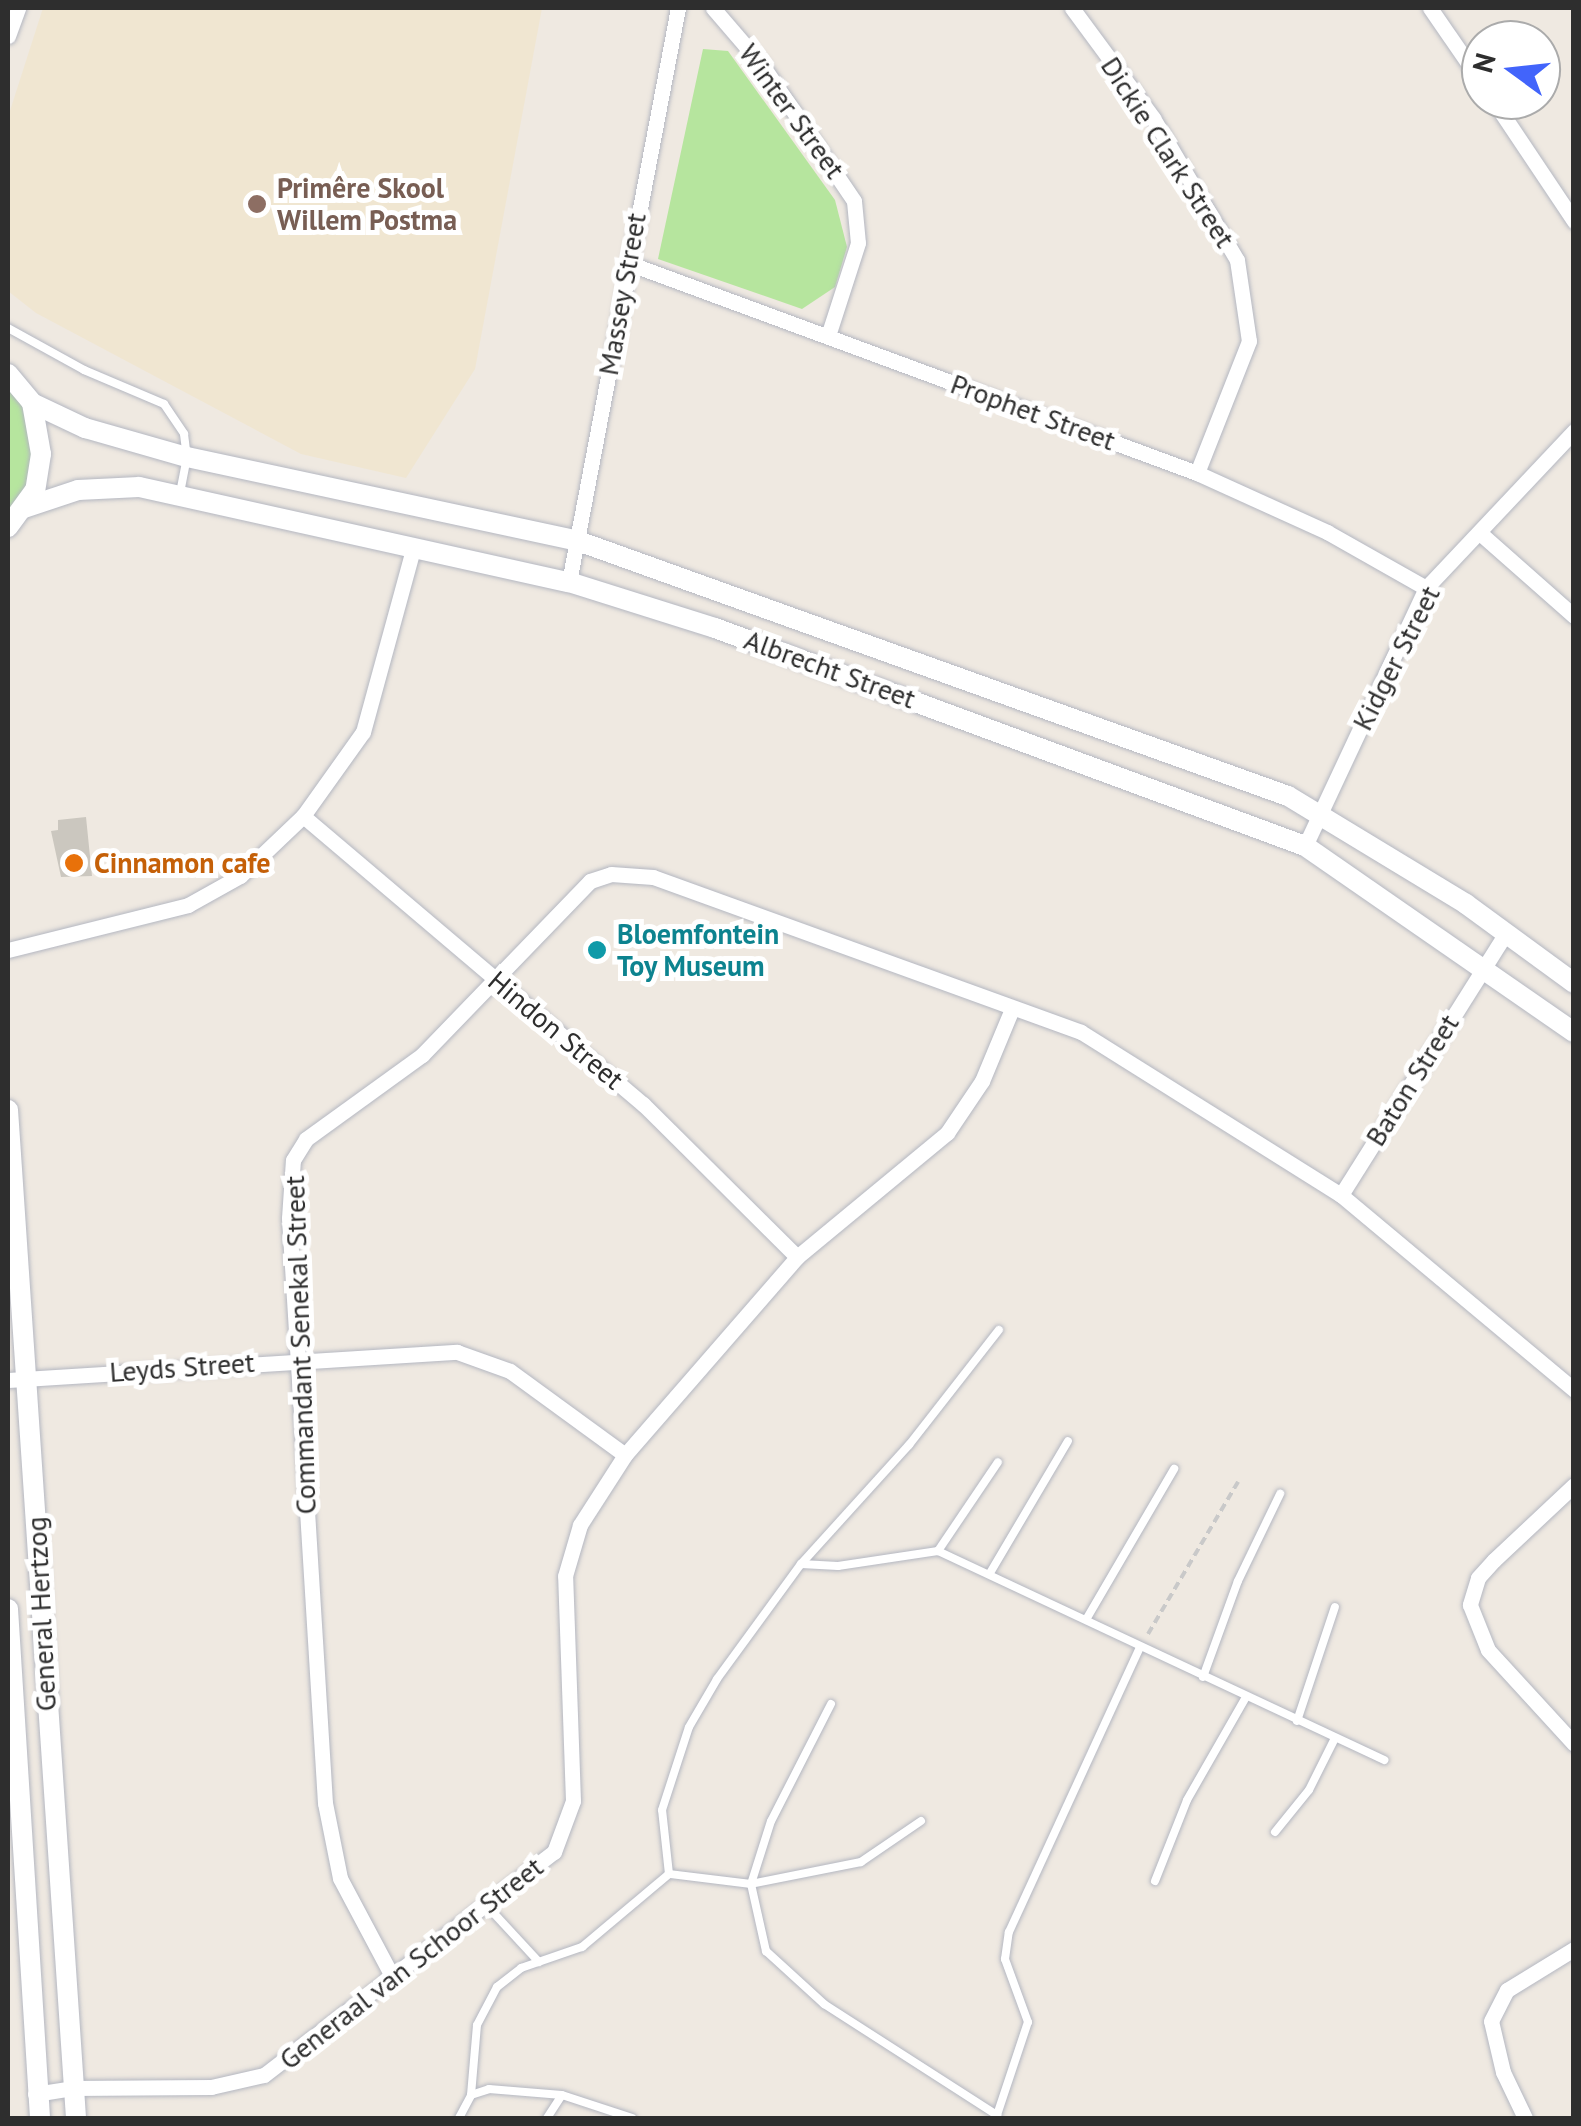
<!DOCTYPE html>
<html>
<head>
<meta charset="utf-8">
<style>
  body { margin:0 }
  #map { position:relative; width:1581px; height:2126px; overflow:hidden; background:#efe9e1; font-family:"PT Sans",sans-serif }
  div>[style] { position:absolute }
  .education>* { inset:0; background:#f0e6d1 }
  .green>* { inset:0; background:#b6e59e }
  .building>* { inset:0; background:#cbc7bf }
  .path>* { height:4px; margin-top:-2px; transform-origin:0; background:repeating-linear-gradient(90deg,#c9c9c9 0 8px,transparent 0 13px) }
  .roads { filter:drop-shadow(0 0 2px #b4b7c1) drop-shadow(0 0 2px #b4b7c1) }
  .lane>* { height:8px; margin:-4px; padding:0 4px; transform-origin:4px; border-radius:4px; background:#fff }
  .street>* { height:15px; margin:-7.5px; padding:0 7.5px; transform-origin:7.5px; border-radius:7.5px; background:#fff }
  .secondary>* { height:20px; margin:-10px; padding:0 10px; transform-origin:10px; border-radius:10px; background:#fff }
  .dots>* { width:28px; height:28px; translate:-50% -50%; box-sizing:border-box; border:5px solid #fff; border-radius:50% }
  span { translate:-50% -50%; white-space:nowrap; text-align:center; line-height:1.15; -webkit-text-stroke:10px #fff; paint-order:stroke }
  .street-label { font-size:28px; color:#2e2e2e }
  .education-label { font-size:28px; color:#785e54; font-weight:700 }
  .left { translate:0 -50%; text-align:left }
  .food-label { font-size:28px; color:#c56008; font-weight:700 }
  .culture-label { font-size:28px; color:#0d838f; font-weight:700 }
  .frame { position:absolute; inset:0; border:10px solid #2e2e2e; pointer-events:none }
  .north { position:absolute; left:1461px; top:20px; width:100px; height:100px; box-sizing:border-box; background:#fff; border:2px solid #ababab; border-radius:50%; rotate:285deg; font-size:28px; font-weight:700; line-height:40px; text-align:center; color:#2e2e2e }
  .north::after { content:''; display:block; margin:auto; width:35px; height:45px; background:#4264fb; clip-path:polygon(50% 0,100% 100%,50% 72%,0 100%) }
</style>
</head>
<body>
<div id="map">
  <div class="education">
    <i style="clip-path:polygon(43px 8px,542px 8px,475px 369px,406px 478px,301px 454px,36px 313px,8px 291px,8px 117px)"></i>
  </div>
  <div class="green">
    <i style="clip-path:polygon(703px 49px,728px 51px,835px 200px,847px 247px,835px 287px,802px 309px,658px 259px)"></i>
    <i style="clip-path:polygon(8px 373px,39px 424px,38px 475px,8px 522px)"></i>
  </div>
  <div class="building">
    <i style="clip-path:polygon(86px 817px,92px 876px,61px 877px,51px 831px,58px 830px,58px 820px)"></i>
  </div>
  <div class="path">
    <i style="left:1148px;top:1634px;width:177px;rotate:-59.4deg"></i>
  </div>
  <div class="roads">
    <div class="lane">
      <i style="left:8px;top:328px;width:87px;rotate:28.9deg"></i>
      <i style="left:84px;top:370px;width:87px;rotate:23deg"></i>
      <i style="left:164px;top:404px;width:36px;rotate:56deg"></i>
      <i style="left:184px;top:434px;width:23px;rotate:83deg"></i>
      <i style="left:187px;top:457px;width:37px;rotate:101deg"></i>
      <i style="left:938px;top:1551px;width:107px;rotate:-56deg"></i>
      <i style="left:801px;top:1564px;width:37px;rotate:3deg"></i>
      <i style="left:838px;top:1566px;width:101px;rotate:-8.5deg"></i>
      <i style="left:938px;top:1551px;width:493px;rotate:25.1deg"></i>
      <i style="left:990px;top:1573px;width:153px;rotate:-59.4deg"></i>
      <i style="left:1087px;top:1618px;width:173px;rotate:-59.7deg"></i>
      <i style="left:1203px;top:1677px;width:102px;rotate:-70deg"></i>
      <i style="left:1238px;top:1581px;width:97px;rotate:-64.2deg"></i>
      <i style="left:831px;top:1704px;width:131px;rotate:117.1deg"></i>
      <i style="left:771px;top:1821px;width:66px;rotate:107.6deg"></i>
      <i style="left:751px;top:1884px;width:69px;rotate:77.4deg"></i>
      <i style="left:766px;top:1951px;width:79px;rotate:42.4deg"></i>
      <i style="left:824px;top:2004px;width:206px;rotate:32.7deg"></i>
      <i style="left:1297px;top:1721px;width:120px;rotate:-71.6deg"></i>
      <i style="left:921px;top:1821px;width:73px;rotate:145.7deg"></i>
      <i style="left:861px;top:1862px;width:112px;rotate:168.7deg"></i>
      <i style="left:751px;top:1884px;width:83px;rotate:-173deg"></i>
      <i style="left:669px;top:1874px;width:64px;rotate:-96.2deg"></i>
      <i style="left:662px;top:1810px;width:87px;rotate:-72deg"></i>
      <i style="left:689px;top:1727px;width:56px;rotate:-59.7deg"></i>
      <i style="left:717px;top:1679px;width:142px;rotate:-53.9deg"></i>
      <i style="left:801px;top:1564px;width:161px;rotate:-47.8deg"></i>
      <i style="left:909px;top:1445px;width:146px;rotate:-52deg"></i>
      <i style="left:1275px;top:1832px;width:54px;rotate:-51deg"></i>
      <i style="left:1309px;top:1790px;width:58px;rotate:-63.4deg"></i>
      <i style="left:1155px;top:1881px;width:87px;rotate:-68.4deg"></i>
      <i style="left:1187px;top:1800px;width:119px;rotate:-60.2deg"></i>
      <i style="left:488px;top:1907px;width:75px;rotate:47.2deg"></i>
      <i style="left:471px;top:2095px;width:19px;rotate:-18deg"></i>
      <i style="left:489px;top:2089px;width:73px;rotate:4.7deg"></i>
      <i style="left:459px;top:2118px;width:26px;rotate:-62deg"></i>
      <i style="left:471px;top:2095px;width:70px;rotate:-85.1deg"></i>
      <i style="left:477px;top:2025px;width:43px;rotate:-62.2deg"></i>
      <i style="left:497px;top:1987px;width:31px;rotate:-38deg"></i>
      <i style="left:521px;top:1968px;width:65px;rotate:-19deg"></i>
      <i style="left:582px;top:1947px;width:114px;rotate:-40deg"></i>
      <i style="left:547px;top:2118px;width:27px;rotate:-57deg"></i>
      <i style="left:562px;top:2095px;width:74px;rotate:18.2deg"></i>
      <i style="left:996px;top:2118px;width:101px;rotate:-71.6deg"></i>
      <i style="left:1028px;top:2022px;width:67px;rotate:-110.1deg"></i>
      <i style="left:1005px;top:1959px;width:27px;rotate:-82deg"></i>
      <i style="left:1009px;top:1932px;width:314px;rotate:-65.3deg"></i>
    </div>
    <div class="street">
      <i style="left:713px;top:8px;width:75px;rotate:49.3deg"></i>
      <i style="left:762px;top:65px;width:164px;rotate:55.9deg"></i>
      <i style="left:854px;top:201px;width:42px;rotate:84.6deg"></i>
      <i style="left:858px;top:243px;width:98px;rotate:107.9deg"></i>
      <i style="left:1072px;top:8px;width:137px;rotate:53.6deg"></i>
      <i style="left:1153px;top:118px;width:165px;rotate:59.4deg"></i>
      <i style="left:1237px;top:260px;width:82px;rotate:81.6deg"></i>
      <i style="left:1249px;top:341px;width:142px;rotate:111.5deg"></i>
      <i style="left:1430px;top:8px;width:90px;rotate:55.4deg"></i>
      <i style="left:8px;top:36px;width:30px;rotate:-70deg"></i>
      <i style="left:1493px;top:100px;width:146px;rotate:56.2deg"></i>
      <i style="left:628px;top:263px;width:607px;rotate:20.26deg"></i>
      <i style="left:1197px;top:473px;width:143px;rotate:24.4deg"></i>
      <i style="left:1327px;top:532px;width:114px;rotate:29.5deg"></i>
      <i style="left:1481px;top:534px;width:124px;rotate:41.4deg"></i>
      <i style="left:569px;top:582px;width:584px;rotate:-79.25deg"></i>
      <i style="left:303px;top:816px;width:446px;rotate:40.3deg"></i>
      <i style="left:643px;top:1104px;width:217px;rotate:44.8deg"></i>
      <i style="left:1305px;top:846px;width:285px;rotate:-64.9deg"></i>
      <i style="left:1426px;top:588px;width:216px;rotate:-46.7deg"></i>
      <i style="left:8px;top:950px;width:186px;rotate:-14deg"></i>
      <i style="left:188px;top:905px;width:60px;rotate:-29.1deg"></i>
      <i style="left:240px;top:876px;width:87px;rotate:-43.6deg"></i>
      <i style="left:303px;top:816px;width:103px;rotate:-54.5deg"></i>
      <i style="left:363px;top:732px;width:193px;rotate:-74.7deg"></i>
      <i style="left:1341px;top:1195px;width:310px;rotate:-57.8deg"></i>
      <i style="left:8px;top:1380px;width:450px;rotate:-3.6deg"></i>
      <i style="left:457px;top:1352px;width:56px;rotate:19.7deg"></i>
      <i style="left:510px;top:1371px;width:142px;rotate:36.1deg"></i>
      <i style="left:1574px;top:1485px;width:110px;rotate:136.8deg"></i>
      <i style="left:1494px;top:1560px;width:24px;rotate:132deg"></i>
      <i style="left:1478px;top:1578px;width:28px;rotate:107deg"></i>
      <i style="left:1470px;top:1605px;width:48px;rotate:68.2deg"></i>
      <i style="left:1488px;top:1650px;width:127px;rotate:47.5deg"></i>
      <i style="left:392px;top:1976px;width:111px;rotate:-118deg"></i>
      <i style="left:340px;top:1878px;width:76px;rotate:-101.3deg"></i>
      <i style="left:325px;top:1803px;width:586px;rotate:-93.52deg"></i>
      <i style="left:289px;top:1218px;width:58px;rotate:-86.1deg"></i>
      <i style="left:293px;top:1160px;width:25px;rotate:-58deg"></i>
      <i style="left:306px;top:1139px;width:143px;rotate:-35.9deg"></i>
      <i style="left:422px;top:1055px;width:242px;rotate:-46deg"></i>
      <i style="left:590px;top:881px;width:22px;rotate:-18deg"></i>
      <i style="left:611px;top:874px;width:42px;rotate:4.1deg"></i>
      <i style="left:653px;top:877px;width:455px;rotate:19.9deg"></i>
      <i style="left:1081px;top:1032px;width:307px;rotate:32.1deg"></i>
      <i style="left:1341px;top:1195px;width:304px;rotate:39.9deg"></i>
      <i style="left:35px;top:2094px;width:36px;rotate:-9deg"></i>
      <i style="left:71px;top:2088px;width:140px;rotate:-0.4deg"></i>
      <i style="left:211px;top:2087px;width:54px;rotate:-12.8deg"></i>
      <i style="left:264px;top:2075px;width:366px;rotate:-37.6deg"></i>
      <i style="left:554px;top:1852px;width:54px;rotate:-69.6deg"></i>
      <i style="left:573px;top:1801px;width:225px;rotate:-92deg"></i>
      <i style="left:565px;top:1576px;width:53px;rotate:-73.6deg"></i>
      <i style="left:580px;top:1525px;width:83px;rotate:-57.3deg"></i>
      <i style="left:625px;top:1455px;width:262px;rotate:-49deg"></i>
      <i style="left:797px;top:1257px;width:195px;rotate:-39.6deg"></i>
      <i style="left:947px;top:1133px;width:63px;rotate:-56.1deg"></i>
      <i style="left:982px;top:1081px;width:78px;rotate:-67.4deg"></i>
      <i style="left:1525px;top:2118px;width:51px;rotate:-115.6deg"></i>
      <i style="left:1503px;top:2072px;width:52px;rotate:-103.2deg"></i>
      <i style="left:1491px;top:2021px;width:35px;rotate:-63deg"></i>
      <i style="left:1507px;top:1990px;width:79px;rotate:-31.5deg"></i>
    </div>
    <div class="secondary">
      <i style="left:8px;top:374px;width:38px;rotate:50deg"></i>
      <i style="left:32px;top:403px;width:52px;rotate:80deg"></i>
      <i style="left:41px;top:454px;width:36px;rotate:99deg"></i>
      <i style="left:35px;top:490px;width:46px;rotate:126.1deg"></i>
      <i style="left:32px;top:403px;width:59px;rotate:25.3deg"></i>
      <i style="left:85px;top:428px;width:106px;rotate:15.9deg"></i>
      <i style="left:187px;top:457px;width:400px;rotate:12.1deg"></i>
      <i style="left:578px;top:541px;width:754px;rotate:19.76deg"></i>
      <i style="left:1288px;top:796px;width:208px;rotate:31.2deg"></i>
      <i style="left:1466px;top:904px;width:134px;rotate:36.2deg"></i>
      <i style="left:24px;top:508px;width:57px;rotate:-18.4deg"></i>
      <i style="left:78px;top:490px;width:61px;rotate:-2.8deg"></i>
      <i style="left:139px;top:487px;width:440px;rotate:12.5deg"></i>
      <i style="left:569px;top:582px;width:153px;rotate:17.5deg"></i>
      <i style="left:715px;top:628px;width:629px;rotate:20.28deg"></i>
      <i style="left:1305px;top:846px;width:327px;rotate:34.7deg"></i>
      <i style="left:8px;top:1110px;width:1010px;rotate:86.14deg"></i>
      <i style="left:8px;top:1609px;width:510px;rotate:86.4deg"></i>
    </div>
  </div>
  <div class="dots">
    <i style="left:257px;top:204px;background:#8d6e63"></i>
    <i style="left:74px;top:863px;background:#e8710a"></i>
    <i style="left:597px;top:950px;background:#0f9aa8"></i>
  </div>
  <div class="street-label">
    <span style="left:792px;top:111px;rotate:54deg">Winter Street</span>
    <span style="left:1168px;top:152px;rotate:57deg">Dickie Clark Street</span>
    <span style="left:622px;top:294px;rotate:-80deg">Massey Street</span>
    <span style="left:1033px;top:412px;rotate:20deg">Prophet Street</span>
    <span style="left:1396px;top:658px;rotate:-63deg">Kidger Street</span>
    <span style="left:830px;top:669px;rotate:20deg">Albrecht Street</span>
    <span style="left:556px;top:1030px;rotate:40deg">Hindon Street</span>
    <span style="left:1412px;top:1080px;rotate:-58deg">Baton Street</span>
    <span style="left:300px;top:1345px;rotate:-92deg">Commandant Senekal Street</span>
    <span style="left:182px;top:1367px;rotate:-4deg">Leyds Street</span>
    <span style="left:41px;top:1614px;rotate:-93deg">General Hertzog</span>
    <span style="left:411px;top:1963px;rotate:-38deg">Generaal van Schoor Street</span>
  </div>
  <div class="education-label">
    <span class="left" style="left:277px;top:204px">Primêre Skool<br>Willem Postma</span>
  </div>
  <div class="food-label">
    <span class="left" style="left:94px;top:863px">Cinnamon cafe</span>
  </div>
  <div class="culture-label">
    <span class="left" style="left:617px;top:950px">Bloemfontein<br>Toy Museum</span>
  </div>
  <div class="frame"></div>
  <div class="north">N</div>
</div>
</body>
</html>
